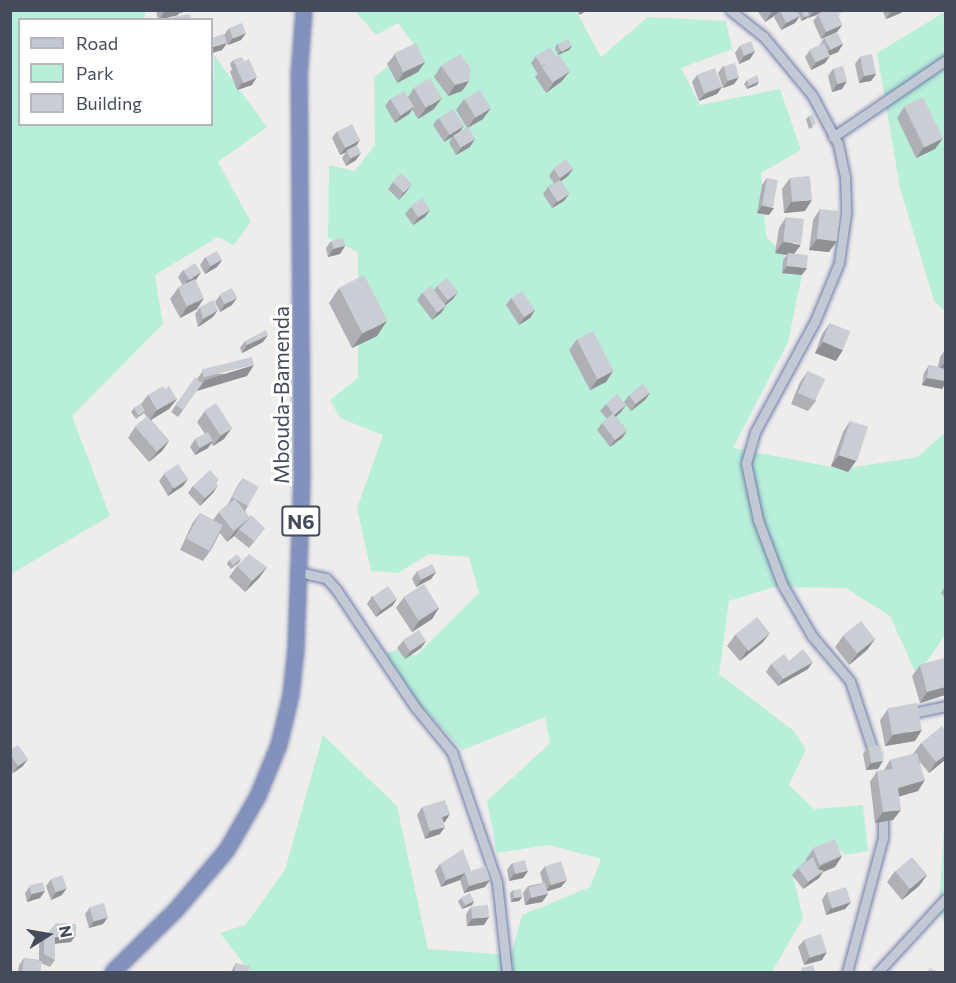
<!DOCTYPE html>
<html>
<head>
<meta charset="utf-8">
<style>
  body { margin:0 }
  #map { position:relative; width:956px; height:983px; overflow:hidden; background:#efedec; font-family:Commissioner,sans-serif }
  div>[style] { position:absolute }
  .green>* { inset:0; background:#b8efd9 }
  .roads { filter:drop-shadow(0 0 2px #6d7da9) drop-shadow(0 0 2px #6d7da9) }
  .minor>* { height:9px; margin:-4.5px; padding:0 4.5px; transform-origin:4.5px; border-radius:4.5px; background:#c2c8d4 }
  .highway>* { height:14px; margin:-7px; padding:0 7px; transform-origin:7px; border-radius:7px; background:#8292bd }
  .wall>* { inset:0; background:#afb0b6 }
  .shaded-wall>* { inset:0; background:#8e9094 }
  .building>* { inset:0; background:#cbcdd4; transform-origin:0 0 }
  span { translate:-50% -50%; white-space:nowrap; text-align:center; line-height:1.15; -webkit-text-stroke:6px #fff; paint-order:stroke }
  .shield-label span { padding:2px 4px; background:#fff; border:2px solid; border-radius:4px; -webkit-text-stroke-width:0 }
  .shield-label { font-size:20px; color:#444b5a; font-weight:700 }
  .street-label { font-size:21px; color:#444b5a }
  .frame { position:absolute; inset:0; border:12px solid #444b5a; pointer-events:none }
  .legend { position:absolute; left:18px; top:18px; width:195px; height:108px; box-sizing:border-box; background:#fff; border:2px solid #b4b7bd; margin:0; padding:8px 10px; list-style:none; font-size:18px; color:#444b5a }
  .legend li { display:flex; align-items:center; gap:12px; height:30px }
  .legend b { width:30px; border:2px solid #b4b7bd }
  .north { position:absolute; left:18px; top:905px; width:60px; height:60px; -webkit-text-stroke:4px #fff; paint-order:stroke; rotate:79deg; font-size:16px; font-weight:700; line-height:24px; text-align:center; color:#444b5a }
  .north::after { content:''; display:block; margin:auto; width:21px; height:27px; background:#444b5a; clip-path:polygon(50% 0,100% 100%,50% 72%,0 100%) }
</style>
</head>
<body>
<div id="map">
  <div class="green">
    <i style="clip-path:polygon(11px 11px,146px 11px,144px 19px,20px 20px,20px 124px,212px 124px,214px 55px,267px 127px,218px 162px,251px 222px,234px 245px,218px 237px,155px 275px,163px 324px,72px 416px,110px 516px,11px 574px)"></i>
    <i style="clip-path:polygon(355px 11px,576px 11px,601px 57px,648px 17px,726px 21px,732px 49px,681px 68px,700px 105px,780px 89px,801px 150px,761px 173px,766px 236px,802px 275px,788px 342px,733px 448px,842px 469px,918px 457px,945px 432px,945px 635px,917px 676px,890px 616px,846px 588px,774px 587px,729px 601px,719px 674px,794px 731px,806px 750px,789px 785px,814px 809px,863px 805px,868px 851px,845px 855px,835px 844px,793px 875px,803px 918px,772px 972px,250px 972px,220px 933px,245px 925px,285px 870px,323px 735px,397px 806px,428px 949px,511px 955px,522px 915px,590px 887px,601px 859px,549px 845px,497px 853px,487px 801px,550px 743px,545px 717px,462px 750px,414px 698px,386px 653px,402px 649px,416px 656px,479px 593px,469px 557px,429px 554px,398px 573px,371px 571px,357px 508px,383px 435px,340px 418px,330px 400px,358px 378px,358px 252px,328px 238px,329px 165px,355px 171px,375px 145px,374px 77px,415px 46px,398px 23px,376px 35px)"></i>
    <i style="clip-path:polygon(945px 12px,945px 311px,934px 301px,900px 188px,877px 53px)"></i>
    <i style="clip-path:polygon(944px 825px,946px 826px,945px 927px,939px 905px)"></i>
  </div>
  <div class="roads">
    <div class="minor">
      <i style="left:730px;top:10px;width:43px;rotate:38.5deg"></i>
      <i style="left:764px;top:37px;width:75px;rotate:50.4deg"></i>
      <i style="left:812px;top:95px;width:55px;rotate:62deg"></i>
      <i style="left:838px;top:144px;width:33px;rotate:78deg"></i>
      <i style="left:845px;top:176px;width:37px;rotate:88deg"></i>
      <i style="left:846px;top:213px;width:50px;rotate:98deg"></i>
      <i style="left:839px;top:263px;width:63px;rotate:112.5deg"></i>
      <i style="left:815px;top:321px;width:126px;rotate:118.4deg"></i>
      <i style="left:755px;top:432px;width:32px;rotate:106deg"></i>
      <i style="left:746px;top:463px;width:58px;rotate:78.1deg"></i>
      <i style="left:758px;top:520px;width:68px;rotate:69.4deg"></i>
      <i style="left:782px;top:584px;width:60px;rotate:60deg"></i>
      <i style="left:812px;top:636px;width:59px;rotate:49.8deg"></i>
      <i style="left:850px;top:681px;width:80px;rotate:71.8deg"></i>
      <i style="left:833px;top:137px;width:137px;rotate:-34.3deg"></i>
      <i style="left:299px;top:572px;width:28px;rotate:13deg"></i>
      <i style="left:326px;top:578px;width:15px;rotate:48deg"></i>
      <i style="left:336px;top:589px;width:142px;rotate:56.2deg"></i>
      <i style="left:415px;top:707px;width:58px;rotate:50.6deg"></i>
      <i style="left:452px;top:752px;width:138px;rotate:70.9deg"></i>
      <i style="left:497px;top:882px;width:91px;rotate:83.7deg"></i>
      <i style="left:908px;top:714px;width:39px;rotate:-12deg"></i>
      <i style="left:847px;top:972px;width:139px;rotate:-75deg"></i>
      <i style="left:883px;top:838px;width:26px;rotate:-90deg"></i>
      <i style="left:878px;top:972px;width:100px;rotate:-47.4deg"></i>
    </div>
    <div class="highway">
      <i style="left:113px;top:972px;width:88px;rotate:-44.5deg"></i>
      <i style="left:176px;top:910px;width:79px;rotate:-49.6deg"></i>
      <i style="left:227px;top:850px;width:62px;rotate:-60.1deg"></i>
      <i style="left:258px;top:796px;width:55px;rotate:-67.6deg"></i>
      <i style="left:279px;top:745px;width:51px;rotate:-76.5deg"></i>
      <i style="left:291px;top:695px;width:46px;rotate:-83.8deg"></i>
      <i style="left:296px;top:649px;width:173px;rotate:-88deg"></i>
      <i style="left:302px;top:476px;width:399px;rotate:-90.4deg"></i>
      <i style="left:299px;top:77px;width:67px;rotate:-85.7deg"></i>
    </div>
  </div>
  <div class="wall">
    <i style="clip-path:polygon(156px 10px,191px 10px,180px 13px,180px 12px,178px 15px,158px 20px)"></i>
    <i style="clip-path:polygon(577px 10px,588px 10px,579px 15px)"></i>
    <i style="clip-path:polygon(757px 10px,797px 10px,799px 14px,797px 10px,825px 10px,840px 15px,838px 16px,842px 25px,837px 32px,821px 39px,813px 21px,818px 15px,808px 18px,807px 17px,806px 19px,801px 21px,800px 16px,795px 23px,781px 30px,774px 17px,777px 14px,765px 22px)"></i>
    <i style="clip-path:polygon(884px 10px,903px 10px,901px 13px,886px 19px,883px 12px)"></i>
    <i style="clip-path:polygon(229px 28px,246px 33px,241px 40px,228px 45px,227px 43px,222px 50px,212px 53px,212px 38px,224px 35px)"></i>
    <i style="clip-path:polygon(824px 38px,843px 44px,838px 52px,829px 55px,825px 63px,811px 70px,805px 57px,810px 50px,819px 46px)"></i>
    <i style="clip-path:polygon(557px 44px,572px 46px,569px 50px,558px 55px,555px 48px)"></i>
    <i style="clip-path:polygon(740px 46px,755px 51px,750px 59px,739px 64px,735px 53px)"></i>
    <i style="clip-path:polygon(395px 54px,425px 62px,418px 72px,397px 83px,387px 64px)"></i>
    <i style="clip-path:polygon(536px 56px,562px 81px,546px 93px,535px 77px,538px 73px,537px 73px,531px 63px)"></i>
    <i style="clip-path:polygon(860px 57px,876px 74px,871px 81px,859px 83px,855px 64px)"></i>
    <i style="clip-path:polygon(233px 60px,252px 85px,237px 90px,230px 72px,232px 69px,230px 64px)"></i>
    <i style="clip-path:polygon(441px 66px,469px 81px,462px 91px,448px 96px,434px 77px)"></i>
    <i style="clip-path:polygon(723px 66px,739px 77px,734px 84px,723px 88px,718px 73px)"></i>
    <i style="clip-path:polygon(833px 69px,847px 81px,842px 89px,832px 92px,828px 76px)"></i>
    <i style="clip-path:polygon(697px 75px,722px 87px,717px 94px,699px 101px,692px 82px)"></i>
    <i style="clip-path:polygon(747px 80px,757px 85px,747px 89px,744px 84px)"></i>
    <i style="clip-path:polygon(414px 88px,434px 109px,418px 119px,412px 109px,409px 114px,395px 123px,385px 106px,390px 99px,408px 97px)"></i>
    <i style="clip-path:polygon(464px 99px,483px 119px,468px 128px,470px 147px,456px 155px,449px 143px,453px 136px,444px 142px,433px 125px,438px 118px,459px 133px,467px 128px,456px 110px)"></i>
    <i style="clip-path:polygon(904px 107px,943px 138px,935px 149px,916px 158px,897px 118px)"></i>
    <i style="clip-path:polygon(809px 116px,813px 127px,809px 129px,806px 119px)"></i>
    <i style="clip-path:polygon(337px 131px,356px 160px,346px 166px,342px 158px,346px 152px,340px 155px,332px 138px)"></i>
    <i style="clip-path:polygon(554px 169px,573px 169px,568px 176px,561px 181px,569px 194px,564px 201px,552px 208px,543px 194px,548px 187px,554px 183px,549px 176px)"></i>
    <i style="clip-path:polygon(767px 178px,769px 215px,757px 213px,762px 185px)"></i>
    <i style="clip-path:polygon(790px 178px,805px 211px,784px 213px,782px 189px)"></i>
    <i style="clip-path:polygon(393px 182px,407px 191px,399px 200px,388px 189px)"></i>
    <i style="clip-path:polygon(411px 207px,425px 217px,413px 225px,405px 214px)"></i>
    <i style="clip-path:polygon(820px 209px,829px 252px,809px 250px,813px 220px)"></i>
    <i style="clip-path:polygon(786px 217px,795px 254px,802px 275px,782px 273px,783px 260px,787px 255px,775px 253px,779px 228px)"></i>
    <i style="clip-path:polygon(331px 241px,345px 246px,340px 254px,328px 257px,326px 248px)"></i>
    <i style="clip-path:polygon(205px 257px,222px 260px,217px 267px,205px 274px,200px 265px)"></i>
    <i style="clip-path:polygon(183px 270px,195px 280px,197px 309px,180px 318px,170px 299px,178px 288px,183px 286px,178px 277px)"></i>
    <i style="clip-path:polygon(437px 286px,453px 299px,446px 305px,441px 313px,432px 320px,417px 300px,422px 293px,434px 290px)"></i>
    <i style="clip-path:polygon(339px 288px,377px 336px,352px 348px,329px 303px)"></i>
    <i style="clip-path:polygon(220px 295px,232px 305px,220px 312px,215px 302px)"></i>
    <i style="clip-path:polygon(511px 298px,535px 310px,530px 318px,519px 325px,506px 305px)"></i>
    <i style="clip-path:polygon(200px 307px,213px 317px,198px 327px,195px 314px)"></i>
    <i style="clip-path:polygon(830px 323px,836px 361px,815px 353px,822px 334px)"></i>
    <i style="clip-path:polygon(577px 339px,613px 371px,606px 382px,590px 390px,569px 350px)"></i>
    <i style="clip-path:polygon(245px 341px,263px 342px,242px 353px,240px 348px)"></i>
    <i style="clip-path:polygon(945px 350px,945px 384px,942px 389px,922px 385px,924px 373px,929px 365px,938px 367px,940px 357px)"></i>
    <i style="clip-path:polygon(808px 371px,816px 401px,808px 411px,791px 404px,800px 382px)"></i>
    <i style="clip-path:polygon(202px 372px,247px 376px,197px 390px,178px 417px,171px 412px,195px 378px,197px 379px)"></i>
    <i style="clip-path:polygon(165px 389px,177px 399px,169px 409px,151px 420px,169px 441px,162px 451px,149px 462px,128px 438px,135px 427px,147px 417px,144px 413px,136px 419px,131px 412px,134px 408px,141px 404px,148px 395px)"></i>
    <i style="clip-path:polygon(650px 393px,645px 400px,631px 411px,624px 402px,629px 395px)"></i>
    <i style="clip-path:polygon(606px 404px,626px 405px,621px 412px,616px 417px,627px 431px,622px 438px,610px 447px,597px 430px,602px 423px,607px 419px,600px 411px)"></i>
    <i style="clip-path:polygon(205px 411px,224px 439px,213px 446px,211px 443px,208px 448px,195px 455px,190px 447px,195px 439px,205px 434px,197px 422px)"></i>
    <i style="clip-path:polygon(850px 421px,856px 461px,848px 472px,831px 466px,843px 432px)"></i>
    <i style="clip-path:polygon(164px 474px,183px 486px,168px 496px,159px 481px)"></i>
    <i style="clip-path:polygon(243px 478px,248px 506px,245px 511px,249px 517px,265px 528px,249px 548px,234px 536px,227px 542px,220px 533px,211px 550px,203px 561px,180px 550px,192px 524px,200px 513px,213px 520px,219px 512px,228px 504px,238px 485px)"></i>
    <i style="clip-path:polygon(216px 484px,213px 493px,200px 506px,188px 493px,193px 486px)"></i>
    <i style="clip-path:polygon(241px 559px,239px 563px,231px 569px,227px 564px,229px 560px)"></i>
    <i style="clip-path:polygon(237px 566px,267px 567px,259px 578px,245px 592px,229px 577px)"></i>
    <i style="clip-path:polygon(417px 571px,436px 572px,431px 579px,416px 587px,412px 579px)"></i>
    <i style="clip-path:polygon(945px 586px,945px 598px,941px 593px)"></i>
    <i style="clip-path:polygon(372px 596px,397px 599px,392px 606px,376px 617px,367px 604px)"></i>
    <i style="clip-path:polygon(404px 597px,439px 608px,432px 619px,412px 632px,396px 608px)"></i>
    <i style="clip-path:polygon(770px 633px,762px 643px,740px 661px,727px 646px,735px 635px)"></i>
    <i style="clip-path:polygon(843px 636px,875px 639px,867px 650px,849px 665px,835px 647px)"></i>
    <i style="clip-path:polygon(403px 641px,426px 641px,421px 648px,405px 659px,397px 648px)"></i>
    <i style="clip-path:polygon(945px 658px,945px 695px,920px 703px,912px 676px,920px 665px)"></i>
    <i style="clip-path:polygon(789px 661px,808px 669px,778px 686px,766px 672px,771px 664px)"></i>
    <i style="clip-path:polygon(888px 709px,915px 741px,885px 746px,880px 720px)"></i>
    <i style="clip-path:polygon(921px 743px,945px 760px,929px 773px,920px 762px,918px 791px,899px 796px,893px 820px,875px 823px,870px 782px,877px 771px,884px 770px,890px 760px,913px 754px)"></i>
    <i style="clip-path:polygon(868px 747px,878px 769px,866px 770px,863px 754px)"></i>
    <i style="clip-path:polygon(10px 750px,23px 766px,13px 773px,10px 769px)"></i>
    <i style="clip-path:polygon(422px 807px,445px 822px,443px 822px,440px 834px,425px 839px,417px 815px)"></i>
    <i style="clip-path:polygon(813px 849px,842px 856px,835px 867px,823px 872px,819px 878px,803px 889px,792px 875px,798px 868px,806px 861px,806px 859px)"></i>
    <i style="clip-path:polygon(512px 863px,528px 871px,523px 878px,509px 881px,507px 870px)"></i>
    <i style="clip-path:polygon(440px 864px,471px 871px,490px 880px,485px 887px,464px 893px,460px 880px,441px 887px,435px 871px)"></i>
    <i style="clip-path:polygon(545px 866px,561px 887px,547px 891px,548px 894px,542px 902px,525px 905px,523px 893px,528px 886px,543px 883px,540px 873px)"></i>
    <i style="clip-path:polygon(895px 871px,927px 875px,919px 886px,902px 900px,887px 882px)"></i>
    <i style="clip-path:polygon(51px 879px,62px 895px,51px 900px,46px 886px)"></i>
    <i style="clip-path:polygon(30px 886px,45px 891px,40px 898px,27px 902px,25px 893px)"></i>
    <i style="clip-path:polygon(513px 890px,522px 897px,519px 901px,511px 902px,510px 893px)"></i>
    <i style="clip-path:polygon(827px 892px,851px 902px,845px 909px,826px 915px,822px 900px)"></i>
    <i style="clip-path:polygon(461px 898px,474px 901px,472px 905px,462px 909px,458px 901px)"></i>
    <i style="clip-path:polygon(90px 907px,108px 917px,103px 924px,89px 928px,85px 914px)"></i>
    <i style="clip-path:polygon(471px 907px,484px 925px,467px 926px,466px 914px)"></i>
    <i style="clip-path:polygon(44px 937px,71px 942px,55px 944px,55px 960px,50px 967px,41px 963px,40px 972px,18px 972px,19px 965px,24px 958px,39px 960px,39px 944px)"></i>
    <i style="clip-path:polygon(804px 940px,822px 960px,804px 965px,798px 947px)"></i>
    <i style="clip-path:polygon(236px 963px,248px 972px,231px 972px)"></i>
  </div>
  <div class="shaded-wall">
    <i style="clip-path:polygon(172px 10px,181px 10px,178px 15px,159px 20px,163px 13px)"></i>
    <i style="clip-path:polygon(182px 10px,191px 10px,180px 13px)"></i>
    <i style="clip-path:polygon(582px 10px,588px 10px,579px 15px)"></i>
    <i style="clip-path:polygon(773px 10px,779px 10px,777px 14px,765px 22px)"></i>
    <i style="clip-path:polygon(815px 10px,825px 10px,823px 12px,808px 18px,813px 11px)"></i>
    <i style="clip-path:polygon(894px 10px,903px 10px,901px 13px,886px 19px,891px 12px)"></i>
    <i style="clip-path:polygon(800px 16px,795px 23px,781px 30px,786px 23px)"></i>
    <i style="clip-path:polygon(809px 16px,806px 19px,801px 21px,804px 17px)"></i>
    <i style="clip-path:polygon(842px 25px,837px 32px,821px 39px,826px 32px)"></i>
    <i style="clip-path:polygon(246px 33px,241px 40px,228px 45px,233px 38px)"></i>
    <i style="clip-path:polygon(227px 43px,222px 50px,212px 53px,212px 49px,213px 47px)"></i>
    <i style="clip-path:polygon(843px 44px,838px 52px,824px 58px,829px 50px)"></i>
    <i style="clip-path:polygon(572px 46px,569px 50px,558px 55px,561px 51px)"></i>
    <i style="clip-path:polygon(755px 51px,750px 59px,739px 64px,744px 56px)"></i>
    <i style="clip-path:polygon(830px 56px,825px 63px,811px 70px,816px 62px)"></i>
    <i style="clip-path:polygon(425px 62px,418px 72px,397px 83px,404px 72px)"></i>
    <i style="clip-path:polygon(570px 71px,562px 81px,546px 93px,554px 82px)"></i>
    <i style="clip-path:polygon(876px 74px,871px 81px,859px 83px,864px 76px)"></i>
    <i style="clip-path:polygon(257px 77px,252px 85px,237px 90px,242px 83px)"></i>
    <i style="clip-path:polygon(739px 77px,734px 84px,723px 88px,728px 81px)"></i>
    <i style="clip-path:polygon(469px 81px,462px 91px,448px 96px,455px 85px)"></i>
    <i style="clip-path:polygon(759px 81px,757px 85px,747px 89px,749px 86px)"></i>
    <i style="clip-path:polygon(847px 81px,842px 89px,832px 92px,837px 84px)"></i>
    <i style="clip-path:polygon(722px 87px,717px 94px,699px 101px,705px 94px)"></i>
    <i style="clip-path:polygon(442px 98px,434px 109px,418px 119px,426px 108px)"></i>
    <i style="clip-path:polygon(414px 107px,409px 114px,395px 123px,400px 116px)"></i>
    <i style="clip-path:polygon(491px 108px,483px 119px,467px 128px,475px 118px)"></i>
    <i style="clip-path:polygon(464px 126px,459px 133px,444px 142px,449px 135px)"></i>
    <i style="clip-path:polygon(943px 138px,935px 149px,916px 158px,924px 147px)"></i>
    <i style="clip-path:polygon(475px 139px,470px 147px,456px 155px,461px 148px)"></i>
    <i style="clip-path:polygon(360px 140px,355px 148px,340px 155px,345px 148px)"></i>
    <i style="clip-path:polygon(361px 153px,356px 160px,346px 166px,351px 158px)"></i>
    <i style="clip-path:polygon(573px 169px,568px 176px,556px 185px,561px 178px)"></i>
    <i style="clip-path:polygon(412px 184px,407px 191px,399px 200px,404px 192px)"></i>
    <i style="clip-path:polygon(569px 194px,564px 201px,552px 208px,557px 201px)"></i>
    <i style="clip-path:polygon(812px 200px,805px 211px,784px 213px,791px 202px)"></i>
    <i style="clip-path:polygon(762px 206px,774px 208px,769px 215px,757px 213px)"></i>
    <i style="clip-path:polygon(430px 210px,425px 217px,413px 225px,418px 218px)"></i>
    <i style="clip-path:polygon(817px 239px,837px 241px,829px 252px,809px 250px)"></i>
    <i style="clip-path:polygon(783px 242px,801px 245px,793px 255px,788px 253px,787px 255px,775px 253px)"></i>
    <i style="clip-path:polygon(345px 246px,340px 254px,328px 257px,333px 249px)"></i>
    <i style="clip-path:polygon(222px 260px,217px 267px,205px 274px,210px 267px)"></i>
    <i style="clip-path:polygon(787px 266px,807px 268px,802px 275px,782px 273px)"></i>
    <i style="clip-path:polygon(201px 272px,196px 280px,183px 286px,189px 279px)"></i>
    <i style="clip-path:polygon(458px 292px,453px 299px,443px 307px,448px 300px)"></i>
    <i style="clip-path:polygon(204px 298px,197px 309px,180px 318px,187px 307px)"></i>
    <i style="clip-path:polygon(237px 298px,232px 305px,220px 312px,225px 304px)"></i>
    <i style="clip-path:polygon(446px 306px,441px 313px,432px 320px,437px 313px)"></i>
    <i style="clip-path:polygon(218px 310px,213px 317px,198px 327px,203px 319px)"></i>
    <i style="clip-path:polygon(535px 310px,530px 318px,519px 325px,524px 318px)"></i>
    <i style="clip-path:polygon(387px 321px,377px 336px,352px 348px,362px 334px)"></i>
    <i style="clip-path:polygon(268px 335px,263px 342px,242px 353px,247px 345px)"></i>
    <i style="clip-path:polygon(823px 342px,843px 350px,836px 361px,815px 353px)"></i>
    <i style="clip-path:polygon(944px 363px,945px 363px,945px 376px,936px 374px)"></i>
    <i style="clip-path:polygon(254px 365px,247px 376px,197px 391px,205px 380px)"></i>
    <i style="clip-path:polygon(613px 371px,606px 382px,590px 390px,597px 380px)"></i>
    <i style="clip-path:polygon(927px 378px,945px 381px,945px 384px,942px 389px,922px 385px)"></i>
    <i style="clip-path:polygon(650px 393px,645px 400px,631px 411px,636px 404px)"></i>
    <i style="clip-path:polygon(177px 399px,169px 409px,149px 421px,157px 410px)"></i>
    <i style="clip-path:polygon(626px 405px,621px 412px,609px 422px,614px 415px)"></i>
    <i style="clip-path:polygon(232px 428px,224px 439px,213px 446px,221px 435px)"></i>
    <i style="clip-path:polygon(627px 431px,622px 438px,610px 447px,615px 440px)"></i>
    <i style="clip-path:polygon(169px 441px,162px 451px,149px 462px,157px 452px)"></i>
    <i style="clip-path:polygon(213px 441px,208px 448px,195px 455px,200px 448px)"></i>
    <i style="clip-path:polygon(839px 455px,856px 461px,848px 472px,831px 466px)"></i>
    <i style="clip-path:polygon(188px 479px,183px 486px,168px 496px,173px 488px)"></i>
    <i style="clip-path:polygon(218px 486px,213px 493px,200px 506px,205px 498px)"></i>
    <i style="clip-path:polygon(250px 518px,239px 529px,234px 536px,227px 542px,235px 531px)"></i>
    <i style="clip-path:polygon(267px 567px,259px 578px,245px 592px,252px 581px)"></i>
    <i style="clip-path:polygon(436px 572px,431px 579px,416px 587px,421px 580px)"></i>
    <i style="clip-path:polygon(397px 599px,392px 606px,376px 617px,381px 609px)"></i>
    <i style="clip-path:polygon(439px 608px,432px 619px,412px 632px,419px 621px)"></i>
    <i style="clip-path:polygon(770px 633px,762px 643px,740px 661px,747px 650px)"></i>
    <i style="clip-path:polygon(875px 639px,867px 650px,849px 665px,857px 654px)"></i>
    <i style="clip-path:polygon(426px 641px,421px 648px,405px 659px,410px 652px)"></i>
    <i style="clip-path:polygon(813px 662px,808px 669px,778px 686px,783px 679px)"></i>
    <i style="clip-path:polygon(945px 687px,945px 695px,920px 703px,927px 692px)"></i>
    <i style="clip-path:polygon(922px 730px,915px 741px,885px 746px,893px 735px)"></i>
    <i style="clip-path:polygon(945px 755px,945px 760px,929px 773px,936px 762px)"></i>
    <i style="clip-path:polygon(28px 759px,23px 766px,13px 773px,18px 766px)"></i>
    <i style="clip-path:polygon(883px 761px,878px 769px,866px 770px,871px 763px)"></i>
    <i style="clip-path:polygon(925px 780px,918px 791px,891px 799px,898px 788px)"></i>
    <i style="clip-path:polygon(901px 810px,893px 820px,875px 823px,883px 812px)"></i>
    <i style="clip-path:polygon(450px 814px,445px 822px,437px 824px,442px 817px)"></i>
    <i style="clip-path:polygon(445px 827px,440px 834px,425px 839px,430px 831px)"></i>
    <i style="clip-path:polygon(842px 856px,835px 867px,823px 872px,819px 878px,803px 889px,821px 866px)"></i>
    <i style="clip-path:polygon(528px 871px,523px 878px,509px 881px,514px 874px)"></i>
    <i style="clip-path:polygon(465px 873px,460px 880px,441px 887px,446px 880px)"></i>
    <i style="clip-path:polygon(927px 875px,919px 886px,902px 900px,910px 889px)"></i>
    <i style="clip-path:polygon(490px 880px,485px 887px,464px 893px,469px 886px)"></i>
    <i style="clip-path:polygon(567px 880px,561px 887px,545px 892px,550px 885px)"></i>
    <i style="clip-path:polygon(67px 888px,62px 895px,51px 900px,56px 892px)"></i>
    <i style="clip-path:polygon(45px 891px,40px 898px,27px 902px,32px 894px)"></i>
    <i style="clip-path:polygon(548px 894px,542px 902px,525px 905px,530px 898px)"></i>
    <i style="clip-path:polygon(522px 897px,519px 901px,511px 902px,514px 898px)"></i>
    <i style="clip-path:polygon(474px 901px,472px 905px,462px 909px,465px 906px)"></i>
    <i style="clip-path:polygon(851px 902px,845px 909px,826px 915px,831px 908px)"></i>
    <i style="clip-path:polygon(108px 917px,103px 924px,89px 928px,94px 921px)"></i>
    <i style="clip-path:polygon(489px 917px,484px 925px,467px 926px,472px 919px)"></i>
    <i style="clip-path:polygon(76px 935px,71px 942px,50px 944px,55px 937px)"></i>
    <i style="clip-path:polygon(827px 952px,822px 960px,804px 965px,809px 958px)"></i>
  </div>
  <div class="building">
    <i style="clip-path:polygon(780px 10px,797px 10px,800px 16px,786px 23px)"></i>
    <i style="clip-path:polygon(801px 10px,807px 10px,809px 16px,804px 17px)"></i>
    <i style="clip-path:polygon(825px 10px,836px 10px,842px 25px,826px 32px,818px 14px)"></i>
    <i style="clip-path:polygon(836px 10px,842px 10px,843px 12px,838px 14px)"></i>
    <i style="clip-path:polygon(190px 14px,191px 20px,173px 20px,172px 17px)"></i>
    <i style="left:242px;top:23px;width:11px;height:14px;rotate:68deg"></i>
    <i style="left:837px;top:32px;width:13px;height:14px;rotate:63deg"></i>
    <i style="clip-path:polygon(224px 34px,227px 43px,213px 47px,212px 38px)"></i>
    <i style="left:568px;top:39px;width:8px;height:12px;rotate:60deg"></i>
    <i style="left:751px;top:41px;width:11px;height:12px;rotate:68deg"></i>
    <i style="left:416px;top:43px;width:21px;height:24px;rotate:65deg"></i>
    <i style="left:824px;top:43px;width:14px;height:16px;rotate:65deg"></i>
    <i style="left:550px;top:47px;width:12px;height:17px;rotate:59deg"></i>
    <i style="clip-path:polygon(460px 54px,471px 69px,469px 81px,455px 85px,441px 66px)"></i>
    <i style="left:872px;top:54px;width:20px;height:12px;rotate:79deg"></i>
    <i style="left:559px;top:55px;width:19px;height:21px;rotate:55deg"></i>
    <i style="clip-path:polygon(242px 57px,244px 61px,235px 65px,233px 60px)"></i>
    <i style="left:249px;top:59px;width:20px;height:15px;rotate:66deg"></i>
    <i style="left:735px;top:63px;width:15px;height:12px;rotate:74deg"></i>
    <i style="left:843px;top:66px;width:16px;height:10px;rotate:75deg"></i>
    <i style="left:715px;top:68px;width:20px;height:19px;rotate:70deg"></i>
    <i style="clip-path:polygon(757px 75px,759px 81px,749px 86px,747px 80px)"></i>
    <i style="left:430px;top:78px;width:23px;height:19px;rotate:59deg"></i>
    <i style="left:480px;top:90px;width:21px;height:18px;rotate:59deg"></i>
    <i style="left:404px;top:91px;width:19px;height:16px;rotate:58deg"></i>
    <i style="left:923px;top:97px;width:46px;height:21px;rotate:64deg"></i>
    <i style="left:453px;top:109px;width:20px;height:17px;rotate:57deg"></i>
    <i style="clip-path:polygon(813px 114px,816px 124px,812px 125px,809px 116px)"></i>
    <i style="left:352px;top:124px;width:18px;height:17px;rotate:63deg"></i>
    <i style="left:468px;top:127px;width:14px;height:17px;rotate:60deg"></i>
    <i style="left:357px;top:145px;width:9px;height:12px;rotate:63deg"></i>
    <i style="left:566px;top:159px;width:12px;height:16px;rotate:55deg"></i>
    <i style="left:401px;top:173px;width:16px;height:12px;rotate:45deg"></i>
    <i style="left:810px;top:176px;width:24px;height:20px;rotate:85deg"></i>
    <i style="left:767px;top:178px;width:11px;height:28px;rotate:10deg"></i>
    <i style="left:560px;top:180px;width:17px;height:14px;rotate:57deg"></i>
    <i style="left:422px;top:198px;width:14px;height:14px;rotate:56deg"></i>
    <i style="left:820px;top:209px;width:20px;height:30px;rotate:6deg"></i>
    <i style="left:786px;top:217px;width:18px;height:25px;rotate:6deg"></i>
    <i style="left:343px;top:238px;width:8px;height:12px;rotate:76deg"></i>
    <i style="left:217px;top:251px;width:10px;height:13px;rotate:61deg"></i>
    <i style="left:788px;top:253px;width:20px;height:13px;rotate:6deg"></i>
    <i style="left:195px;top:263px;width:11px;height:14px;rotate:56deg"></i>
    <i style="left:364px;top:275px;width:51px;height:28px;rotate:63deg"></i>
    <i style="left:447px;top:278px;width:18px;height:13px;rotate:52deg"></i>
    <i style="left:195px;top:279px;width:21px;height:19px;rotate:65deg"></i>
    <i style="left:431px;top:286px;width:25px;height:11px;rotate:53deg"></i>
    <i style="left:232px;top:288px;width:11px;height:14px;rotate:63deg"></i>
    <i style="left:522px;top:291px;width:23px;height:13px;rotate:56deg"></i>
    <i style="clip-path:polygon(213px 300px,218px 310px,203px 319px,200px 307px)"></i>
    <i style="left:830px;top:323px;width:22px;height:20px;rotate:22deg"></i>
    <i style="clip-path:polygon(266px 330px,268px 335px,247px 345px,245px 341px)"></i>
    <i style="left:593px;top:331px;width:45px;height:18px;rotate:63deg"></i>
    <i style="left:252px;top:357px;width:8px;height:52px;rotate:76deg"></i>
    <i style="clip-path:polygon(929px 365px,945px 369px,945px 381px,927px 378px)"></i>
    <i style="left:808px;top:371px;width:19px;height:24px;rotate:25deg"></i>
    <i style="left:195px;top:378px;width:9px;height:33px;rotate:36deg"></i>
    <i style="left:643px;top:384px;width:11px;height:18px;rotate:52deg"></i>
    <i style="clip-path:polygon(163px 386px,165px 389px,169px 386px,177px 399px,157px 410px,148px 395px)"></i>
    <i style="clip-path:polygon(617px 394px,626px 405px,614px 415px,627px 431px,615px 440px,602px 423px,613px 413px,606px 404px)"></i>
    <i style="left:216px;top:403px;width:30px;height:14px;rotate:57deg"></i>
    <i style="left:141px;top:404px;width:8px;height:8px;rotate:60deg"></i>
    <i style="left:147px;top:416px;width:33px;height:16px;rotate:49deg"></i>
    <i style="left:850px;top:421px;width:19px;height:36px;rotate:18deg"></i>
    <i style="left:208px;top:432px;width:10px;height:15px;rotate:61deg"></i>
    <i style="left:178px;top:464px;width:18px;height:17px;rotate:56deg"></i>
    <i style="clip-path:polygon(210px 470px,219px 480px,216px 483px,218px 486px,205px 498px,193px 486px)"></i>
    <i style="left:243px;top:478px;width:18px;height:22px;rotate:29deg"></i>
    <i style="left:235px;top:499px;width:24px;height:21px;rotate:52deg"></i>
    <i style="left:200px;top:513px;width:26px;height:29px;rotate:28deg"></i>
    <i style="clip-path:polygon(251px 515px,265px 528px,254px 541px,239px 529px,250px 518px,249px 517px)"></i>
    <i style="left:237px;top:554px;width:6px;height:10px;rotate:51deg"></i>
    <i style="clip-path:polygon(249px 554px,267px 567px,252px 581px,237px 566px)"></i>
    <i style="left:432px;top:564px;width:9px;height:17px;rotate:63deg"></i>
    <i style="left:424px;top:584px;width:28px;height:24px;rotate:58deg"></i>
    <i style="left:388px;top:586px;width:16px;height:19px;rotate:55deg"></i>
    <i style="left:757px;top:617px;width:21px;height:28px;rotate:51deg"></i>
    <i style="left:861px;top:621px;width:23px;height:23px;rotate:52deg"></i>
    <i style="left:419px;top:630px;width:13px;height:19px;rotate:58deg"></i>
    <i style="clip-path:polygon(803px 649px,813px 662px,783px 679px,771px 664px,784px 654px,789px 661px)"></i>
    <i style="clip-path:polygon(945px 658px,945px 687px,927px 692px,920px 665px)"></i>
    <i style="left:917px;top:703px;width:27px;height:30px;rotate:80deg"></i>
    <i style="clip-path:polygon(942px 726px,945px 731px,945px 755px,936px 762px,921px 743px)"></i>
    <i style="clip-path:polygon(18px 745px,28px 759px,18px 766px,10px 754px,10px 750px)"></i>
    <i style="left:880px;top:745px;width:16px;height:12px;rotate:79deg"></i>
    <i style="clip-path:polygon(917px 753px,925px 780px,898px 788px,901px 810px,883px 812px,877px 771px,893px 769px,890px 760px)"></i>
    <i style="clip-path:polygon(445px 800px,450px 814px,442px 817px,445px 827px,430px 831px,422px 807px)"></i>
    <i style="left:835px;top:839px;width:18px;height:24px;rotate:68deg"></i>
    <i style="clip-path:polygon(463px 849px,471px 871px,486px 866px,490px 880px,469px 886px,465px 873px,446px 880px,440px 864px)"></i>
    <i style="clip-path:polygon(813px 857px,818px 869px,824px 871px,808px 882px,798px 868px)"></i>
    <i style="left:912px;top:857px;width:23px;height:22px;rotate:50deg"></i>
    <i style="left:525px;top:860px;width:11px;height:13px;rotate:75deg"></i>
    <i style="left:561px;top:861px;width:20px;height:17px;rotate:72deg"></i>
    <i style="left:62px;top:875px;width:14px;height:12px;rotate:69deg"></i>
    <i style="left:43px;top:882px;width:9px;height:14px;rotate:77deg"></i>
    <i style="left:545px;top:883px;width:11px;height:17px;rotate:75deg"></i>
    <i style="left:846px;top:887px;width:16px;height:20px;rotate:72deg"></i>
    <i style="left:521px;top:889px;width:8px;height:8px;rotate:83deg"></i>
    <i style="left:470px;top:893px;width:9px;height:10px;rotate:63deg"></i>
    <i style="left:104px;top:903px;width:15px;height:15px;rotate:74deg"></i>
    <i style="left:488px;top:905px;width:12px;height:17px;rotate:85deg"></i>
    <i style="clip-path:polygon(56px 923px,76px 924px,76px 935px,55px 937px,55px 960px,44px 954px,44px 937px)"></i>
    <i style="left:821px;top:934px;width:19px;height:18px;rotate:72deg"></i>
    <i style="clip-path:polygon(24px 958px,42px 961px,40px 972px,22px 972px)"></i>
    <i style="clip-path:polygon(236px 963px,250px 966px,248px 972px,234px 972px)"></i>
    <i style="clip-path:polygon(813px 965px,815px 972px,802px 972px,801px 968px)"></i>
    <i style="clip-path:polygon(930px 968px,938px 972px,927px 972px)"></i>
  </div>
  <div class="shield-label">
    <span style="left:301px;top:521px">N6</span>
  </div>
  <div class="street-label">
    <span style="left:281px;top:395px;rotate:-90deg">Mbouda-Bamenda</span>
  </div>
  <div class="frame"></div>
  <ul class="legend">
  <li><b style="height:8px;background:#c2c8d4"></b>Road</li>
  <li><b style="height:16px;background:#b8efd9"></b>Park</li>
  <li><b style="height:16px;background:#cbcdd4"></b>Building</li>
  </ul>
  <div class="north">N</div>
</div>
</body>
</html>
